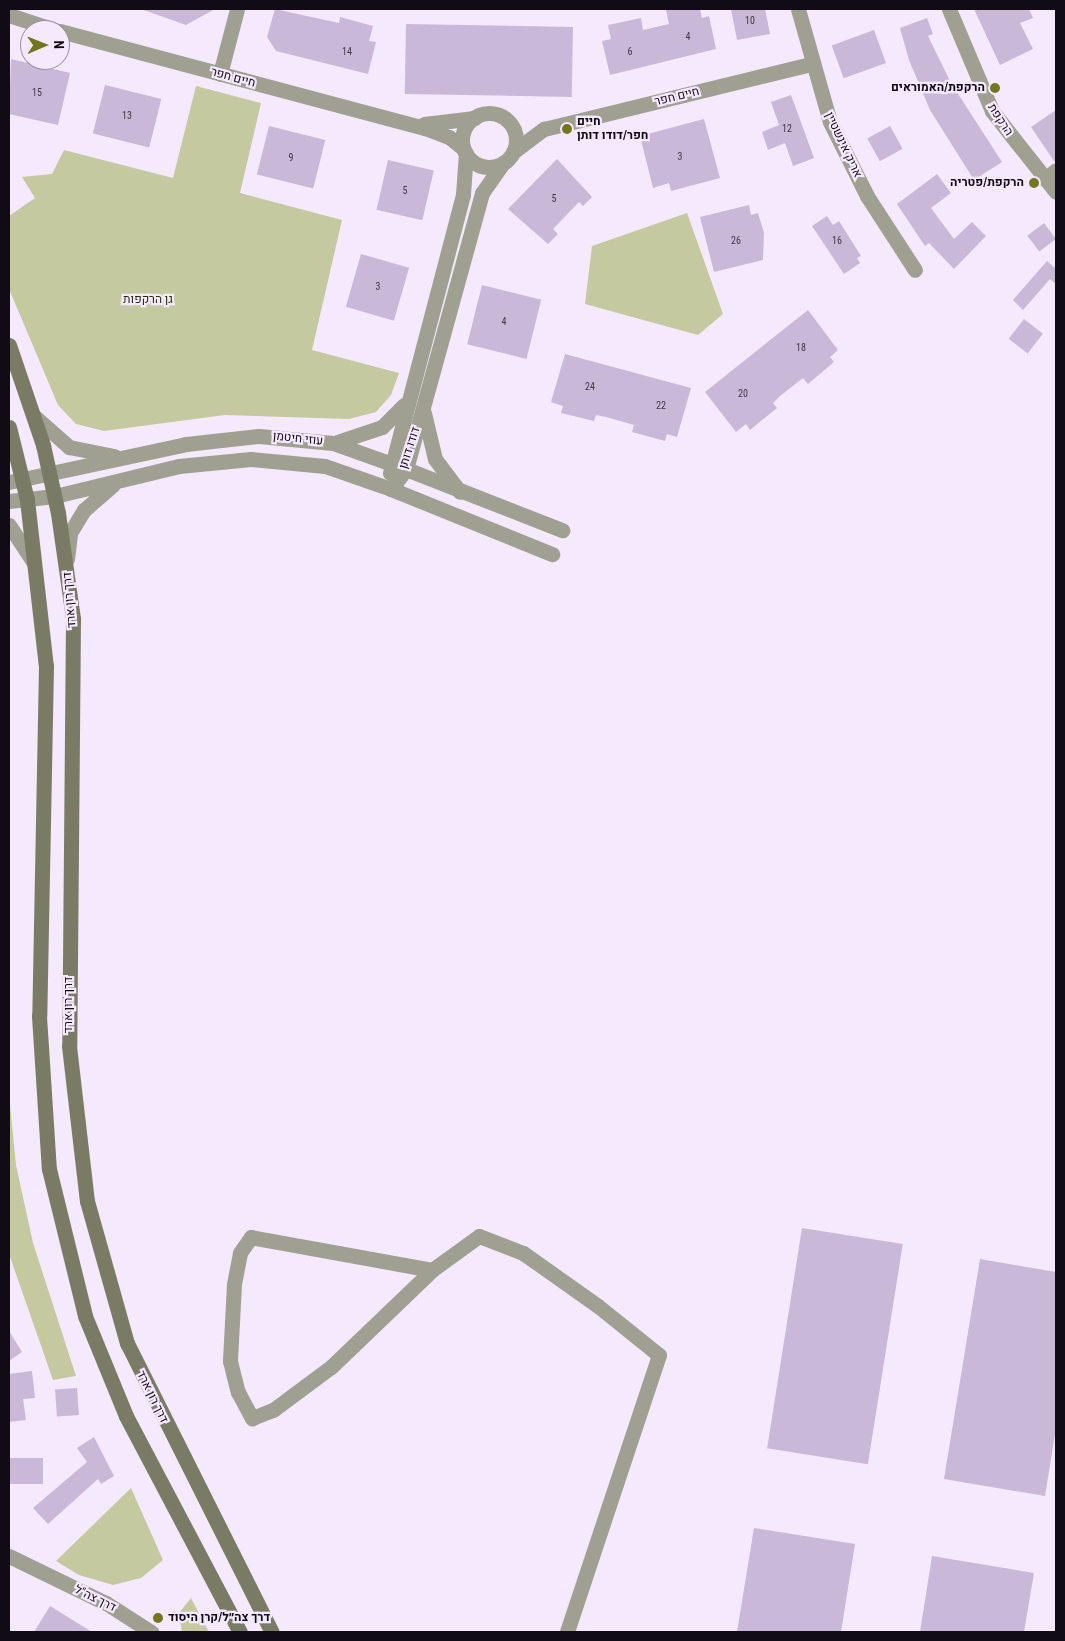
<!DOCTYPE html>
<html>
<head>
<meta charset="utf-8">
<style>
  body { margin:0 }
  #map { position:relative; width:1065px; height:1641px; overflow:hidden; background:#f4e9fd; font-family:"Roboto Condensed",Heebo,sans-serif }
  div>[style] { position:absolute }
  .green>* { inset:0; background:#c5c9a0 }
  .building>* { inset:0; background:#cab8d8; transform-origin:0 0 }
  .minor>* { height:15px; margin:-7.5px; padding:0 7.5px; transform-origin:7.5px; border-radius:7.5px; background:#9fa091 }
  .tertiary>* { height:15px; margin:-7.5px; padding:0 7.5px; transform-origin:7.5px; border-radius:7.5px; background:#9fa091 }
  .tertiary>.ring { margin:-7.5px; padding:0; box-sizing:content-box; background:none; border:15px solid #9fa091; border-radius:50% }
  .secondary>* { height:15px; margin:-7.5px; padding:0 7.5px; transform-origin:7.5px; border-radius:7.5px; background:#797b65 }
  .dots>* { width:14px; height:14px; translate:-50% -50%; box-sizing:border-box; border:2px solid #f4e9fd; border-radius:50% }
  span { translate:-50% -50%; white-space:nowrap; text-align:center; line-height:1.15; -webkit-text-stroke:4.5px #f4e9fd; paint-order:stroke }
  .number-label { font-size:10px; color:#3f3646 }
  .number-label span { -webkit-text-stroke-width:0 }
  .street-label { font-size:12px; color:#110b15 }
  .poi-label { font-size:12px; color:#110b15; font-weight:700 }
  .right { translate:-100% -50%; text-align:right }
  .left { translate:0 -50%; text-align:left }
  .park-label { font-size:12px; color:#2a2c0f }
  .frame { position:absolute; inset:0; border:10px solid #110b15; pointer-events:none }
  .north { position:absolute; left:20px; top:20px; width:50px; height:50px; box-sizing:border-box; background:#f4e9fd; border:1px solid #9990a0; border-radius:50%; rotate:89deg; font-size:14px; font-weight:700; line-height:20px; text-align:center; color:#110b15 }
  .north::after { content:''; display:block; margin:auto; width:18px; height:22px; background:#72771f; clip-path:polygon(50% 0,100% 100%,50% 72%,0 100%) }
</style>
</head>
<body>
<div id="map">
  <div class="green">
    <i style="clip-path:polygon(196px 86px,261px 103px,240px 193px,342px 220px,312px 350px,399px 373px,391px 395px,376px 412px,349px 419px,225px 415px,104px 431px,76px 424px,58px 405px,9px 289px,9px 216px,35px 198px,22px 177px,52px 174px,64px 150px,173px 178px)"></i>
    <i style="clip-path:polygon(687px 213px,723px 314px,698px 335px,585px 304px,592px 246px)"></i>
    <i style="clip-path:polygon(9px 1094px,16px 1165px,33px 1243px,76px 1376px,53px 1380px,9px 1254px)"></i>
    <i style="clip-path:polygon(131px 1488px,163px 1560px,141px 1578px,113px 1585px,79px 1575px,56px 1561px)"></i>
    <i style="clip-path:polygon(191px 1598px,209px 1632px,182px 1632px,179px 1613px)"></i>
  </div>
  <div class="building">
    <i style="clip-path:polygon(141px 9px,215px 9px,186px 25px)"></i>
    <i style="clip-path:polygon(275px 9px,339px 23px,340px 17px,373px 26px,369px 41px,376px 42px,368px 74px,276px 51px,267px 37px)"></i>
    <i style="clip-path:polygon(700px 9px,702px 18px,709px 16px,716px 49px,610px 75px,602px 41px,611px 39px,608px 25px,641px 18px,643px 30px,669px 24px,666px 10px)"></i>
    <i style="clip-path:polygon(731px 9px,765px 9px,770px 34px,737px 40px)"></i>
    <i style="clip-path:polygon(974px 9px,1029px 9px,1033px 18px,1020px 23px,1033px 49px,1000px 65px)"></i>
    <i style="clip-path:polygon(927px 18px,933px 34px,928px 36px,951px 83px,1002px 162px,974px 180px,930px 110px,909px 60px,900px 28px)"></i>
    <i style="left:406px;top:24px;width:167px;height:70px;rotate:1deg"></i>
    <i style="left:874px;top:30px;width:35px;height:45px;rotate:70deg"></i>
    <i style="clip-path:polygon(11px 59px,70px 73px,58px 125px,9px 114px)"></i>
    <i style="left:105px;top:85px;width:58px;height:50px;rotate:14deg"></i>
    <i style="clip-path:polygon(791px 95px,814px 158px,793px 166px,785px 143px,768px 150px,762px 132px,779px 125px,771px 102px)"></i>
    <i style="clip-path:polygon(1056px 110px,1056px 161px,1054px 161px,1031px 127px)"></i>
    <i style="clip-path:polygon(704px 119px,720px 178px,671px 191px,669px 183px,653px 188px,640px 136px)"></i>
    <i style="left:269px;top:126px;width:58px;height:50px;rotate:14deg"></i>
    <i style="left:890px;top:126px;width:26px;height:26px;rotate:61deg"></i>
    <i style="clip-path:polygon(557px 159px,592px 197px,583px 206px,579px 202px,553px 229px,558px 234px,548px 244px,508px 209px)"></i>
    <i style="left:388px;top:160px;width:47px;height:51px;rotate:13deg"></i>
    <i style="clip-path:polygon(937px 174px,951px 193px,931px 208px,954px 239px,972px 222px,986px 236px,954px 269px,929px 243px,925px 246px,897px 204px)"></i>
    <i style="clip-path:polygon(749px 205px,751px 215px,758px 213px,764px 233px,763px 260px,714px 272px,700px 217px)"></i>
    <i style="clip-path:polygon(827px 216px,833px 225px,839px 221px,861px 256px,857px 258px,860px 263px,844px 274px,812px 226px)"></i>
    <i style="left:1044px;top:223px;width:20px;height:21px;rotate:53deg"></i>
    <i style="left:361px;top:254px;width:50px;height:55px;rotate:16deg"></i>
    <i style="clip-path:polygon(1047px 261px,1056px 269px,1056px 284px,1050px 279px,1023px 310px,1013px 300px)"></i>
    <i style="left:482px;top:285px;width:61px;height:61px;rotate:14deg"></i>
    <i style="clip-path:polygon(808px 310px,838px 350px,830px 357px,834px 362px,808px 384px,803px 378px,780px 396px,773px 403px,777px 408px,750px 430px,746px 424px,736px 432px,705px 392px)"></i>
    <i style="left:1024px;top:319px;width:24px;height:25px;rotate:38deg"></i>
    <i style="clip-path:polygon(565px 354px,691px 388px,677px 437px,667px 434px,665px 441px,632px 432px,634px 425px,606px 417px,596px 415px,594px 421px,561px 413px,563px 406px,551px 402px)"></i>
    <i style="left:802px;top:1228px;width:102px;height:223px;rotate:9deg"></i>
    <i style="clip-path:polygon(980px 1259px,1056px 1272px,1056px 1428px,1045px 1496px,944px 1479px)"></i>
    <i style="clip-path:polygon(9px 1331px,22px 1352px,9px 1361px)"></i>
    <i style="clip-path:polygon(32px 1371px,35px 1398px,23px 1399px,26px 1420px,9px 1422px,9px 1374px)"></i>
    <i style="left:77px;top:1388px;width:27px;height:22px;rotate:86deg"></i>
    <i style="clip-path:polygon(94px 1437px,114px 1476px,101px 1484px,98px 1479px,48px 1524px,33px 1508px,87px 1462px,77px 1448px)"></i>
    <i style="left:9px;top:1458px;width:34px;height:26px"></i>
    <i style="clip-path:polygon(754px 1528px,855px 1544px,841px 1632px,737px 1632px)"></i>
    <i style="clip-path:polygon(932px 1556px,1034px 1573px,1024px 1632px,920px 1632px)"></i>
    <i style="clip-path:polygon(50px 1606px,92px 1632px,34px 1632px)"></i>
  </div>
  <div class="minor">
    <i style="left:220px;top:74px;width:67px;rotate:-75.3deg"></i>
    <i style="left:1045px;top:179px;width:14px;rotate:-39deg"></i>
    <i style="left:406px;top:469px;width:168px;rotate:21.4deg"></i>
    <i style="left:391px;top:489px;width:174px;rotate:22deg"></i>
    <i style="left:432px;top:1270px;width:184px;rotate:-169.7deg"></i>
    <i style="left:251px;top:1237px;width:19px;rotate:125deg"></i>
    <i style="left:240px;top:1253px;width:32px;rotate:101deg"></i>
    <i style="left:234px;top:1284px;width:77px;rotate:93deg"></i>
    <i style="left:230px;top:1361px;width:32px;rotate:76deg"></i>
    <i style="left:238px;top:1392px;width:30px;rotate:62deg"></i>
    <i style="left:252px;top:1418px;width:22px;rotate:-21deg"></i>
    <i style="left:273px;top:1410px;width:72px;rotate:-36.6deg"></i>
    <i style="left:331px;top:1367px;width:140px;rotate:-43.8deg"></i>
    <i style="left:432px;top:1270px;width:58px;rotate:-35.9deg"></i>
    <i style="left:479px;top:1236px;width:47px;rotate:21.1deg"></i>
    <i style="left:523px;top:1253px;width:92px;rotate:35.2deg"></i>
    <i style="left:598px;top:1306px;width:78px;rotate:38.8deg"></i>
    <i style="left:659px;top:1355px;width:292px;rotate:108.4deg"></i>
    <i style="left:9px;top:1556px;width:108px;rotate:25.9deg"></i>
    <i style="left:106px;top:1603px;width:54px;rotate:32.8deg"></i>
  </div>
  <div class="tertiary">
    <i style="left:798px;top:9px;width:117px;rotate:74.2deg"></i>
    <i style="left:830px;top:122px;width:83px;rotate:63.4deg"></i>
    <i style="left:867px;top:196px;width:88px;rotate:57deg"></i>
    <i style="left:949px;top:9px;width:111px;rotate:67.1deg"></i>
    <i style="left:992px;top:111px;width:103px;rotate:51.7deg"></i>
    <i style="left:9px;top:15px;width:48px;rotate:18.1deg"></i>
    <i style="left:60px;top:31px;width:378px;rotate:14.9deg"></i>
    <i style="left:425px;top:128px;width:26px;rotate:21deg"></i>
    <i style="left:449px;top:137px;width:19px;rotate:39deg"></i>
    <i class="ring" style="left:462px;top:113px;width:39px;height:39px"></i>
    <i style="left:424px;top:124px;width:51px;rotate:-6.7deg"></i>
    <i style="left:513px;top:152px;width:39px;rotate:-37deg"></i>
    <i style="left:544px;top:129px;width:274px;rotate:-13.7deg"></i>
    <i style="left:424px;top:413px;width:47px;rotate:76.6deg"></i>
    <i style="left:435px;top:459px;width:41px;rotate:52.9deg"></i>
    <i style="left:34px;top:416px;width:47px;rotate:41.5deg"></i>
    <i style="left:69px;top:447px;width:46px;rotate:11.3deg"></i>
    <i style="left:337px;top:442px;width:47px;rotate:-18.4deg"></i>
    <i style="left:382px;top:427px;width:31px;rotate:-45deg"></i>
    <i style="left:390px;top:473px;width:288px;rotate:-75.3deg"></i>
    <i style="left:463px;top:194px;width:41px;rotate:-85.8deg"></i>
    <i style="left:9px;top:482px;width:181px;rotate:-12.1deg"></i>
    <i style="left:186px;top:444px;width:73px;rotate:-6.3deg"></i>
    <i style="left:259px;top:436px;width:74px;rotate:5.4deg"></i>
    <i style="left:333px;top:443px;width:77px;rotate:19.6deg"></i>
    <i style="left:391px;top:489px;width:25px;rotate:-53deg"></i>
    <i style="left:406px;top:469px;width:286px;rotate:-74.6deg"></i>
    <i style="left:482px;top:193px;width:37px;rotate:-55deg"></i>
    <i style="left:9px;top:501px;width:46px;rotate:-6.2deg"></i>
    <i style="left:55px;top:496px;width:128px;rotate:-13.6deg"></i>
    <i style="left:179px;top:466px;width:72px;rotate:-5.6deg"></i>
    <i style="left:251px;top:459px;width:74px;rotate:5.4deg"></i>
    <i style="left:325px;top:466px;width:70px;rotate:19.2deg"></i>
    <i style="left:9px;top:525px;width:45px;rotate:56.7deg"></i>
    <i style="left:67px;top:559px;width:26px;rotate:-83deg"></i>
    <i style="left:70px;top:533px;width:27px;rotate:-59deg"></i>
    <i style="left:84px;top:510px;width:38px;rotate:-41deg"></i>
  </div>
  <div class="secondary">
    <i style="left:9px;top:345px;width:106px;rotate:71.2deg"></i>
    <i style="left:43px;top:445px;width:70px;rotate:77.6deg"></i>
    <i style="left:58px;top:513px;width:107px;rotate:81.9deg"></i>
    <i style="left:73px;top:619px;width:427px;rotate:90.5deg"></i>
    <i style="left:69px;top:1046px;width:156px;rotate:83.4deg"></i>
    <i style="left:87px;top:1201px;width:148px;rotate:74.3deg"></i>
    <i style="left:127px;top:1343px;width:323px;rotate:63.4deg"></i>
    <i style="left:9px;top:427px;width:75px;rotate:76.1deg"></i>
    <i style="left:27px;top:500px;width:167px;rotate:83.5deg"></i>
    <i style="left:46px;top:666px;width:350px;rotate:91.1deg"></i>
    <i style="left:39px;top:1016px;width:153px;rotate:86.3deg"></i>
    <i style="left:49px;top:1169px;width:151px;rotate:76.2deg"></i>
    <i style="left:85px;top:1316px;width:108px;rotate:67.7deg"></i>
    <i style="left:126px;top:1416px;width:244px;rotate:62.2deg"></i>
  </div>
  <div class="dots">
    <i style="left:995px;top:88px;background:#72771f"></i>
    <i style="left:567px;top:129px;background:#72771f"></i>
    <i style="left:1034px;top:183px;background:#72771f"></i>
    <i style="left:158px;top:1618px;background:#72771f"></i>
  </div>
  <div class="number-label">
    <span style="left:750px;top:21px">10</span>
    <span style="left:688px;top:37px">4</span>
    <span style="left:347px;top:52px">14</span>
    <span style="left:630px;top:52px">6</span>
    <span style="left:37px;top:93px">15</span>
    <span style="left:127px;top:116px">13</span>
    <span style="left:787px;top:129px">12</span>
    <span style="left:680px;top:157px">3</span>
    <span style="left:291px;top:158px">9</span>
    <span style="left:405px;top:191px">5</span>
    <span style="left:554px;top:199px">5</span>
    <span style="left:736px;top:241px">26</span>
    <span style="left:837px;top:241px">16</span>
    <span style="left:378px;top:287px">3</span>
    <span style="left:504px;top:322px">4</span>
    <span style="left:801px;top:348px">18</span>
    <span style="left:590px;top:387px">24</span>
    <span style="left:743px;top:394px">20</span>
    <span style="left:661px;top:406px">22</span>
  </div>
  <div class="street-label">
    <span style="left:233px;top:78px;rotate:15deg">חיים חפר</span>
    <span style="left:677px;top:97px;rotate:-14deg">חיים חפר</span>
    <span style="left:1000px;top:120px;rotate:57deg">הרקפת</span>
    <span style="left:843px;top:145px;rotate:65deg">אריק אינשטיין</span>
    <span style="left:298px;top:439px;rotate:6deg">עוזי חיטמן</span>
    <span style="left:410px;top:448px;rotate:-72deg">דודו דותן</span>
    <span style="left:70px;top:600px;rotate:-95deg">דרך רון ארד</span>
    <span style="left:69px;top:1005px;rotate:-90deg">דרך רון ארד</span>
    <span style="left:152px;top:1397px;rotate:64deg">דרך רון ארד</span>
    <span style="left:95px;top:1599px;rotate:26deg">דרך צה"ל</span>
  </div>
  <div class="poi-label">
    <span class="right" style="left:985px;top:88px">הרקפת/האמוראים</span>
    <span class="left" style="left:577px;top:129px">חיים<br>חפר/דודו דותן</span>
    <span class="right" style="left:1024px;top:183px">הרקפת/פטריה</span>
    <span class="left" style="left:168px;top:1618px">דרך צה״ל/קרן היסוד</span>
  </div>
  <div class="park-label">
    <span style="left:148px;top:300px">גן הרקפות</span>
  </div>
  <div class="frame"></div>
  <div class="north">N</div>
</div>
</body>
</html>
